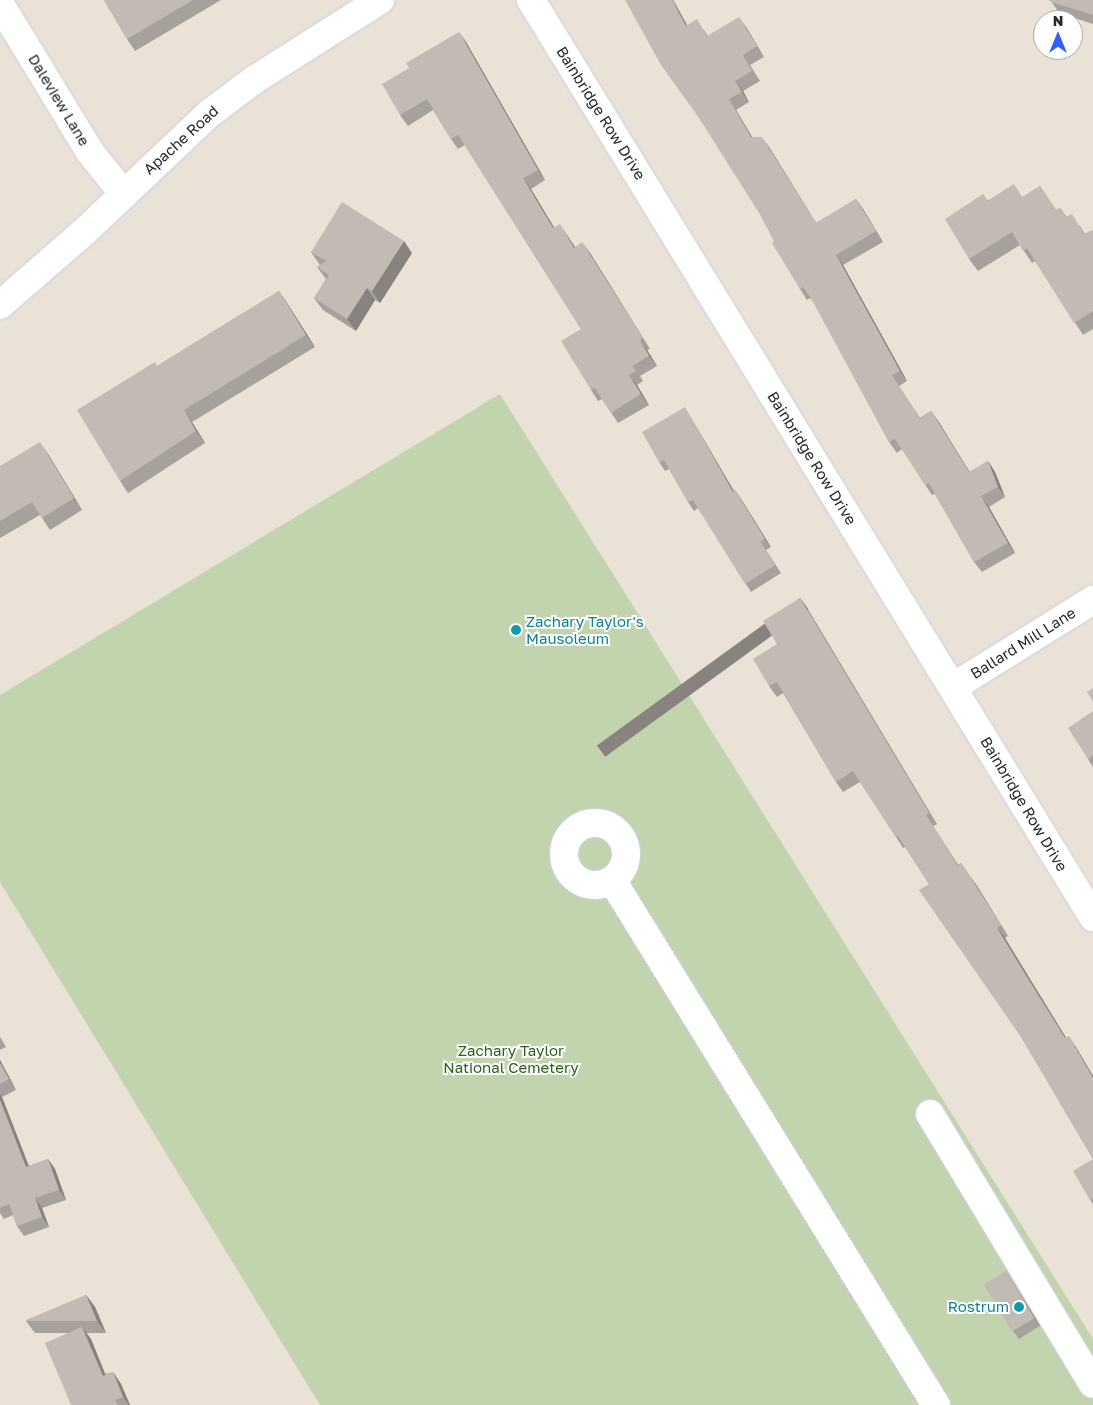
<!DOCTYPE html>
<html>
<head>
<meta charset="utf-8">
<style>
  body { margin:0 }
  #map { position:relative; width:1093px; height:1405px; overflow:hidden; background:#eae1d7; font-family:"Golos Text",sans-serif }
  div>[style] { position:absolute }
  .cemetery>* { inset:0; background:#c2d4ae }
  .roads { filter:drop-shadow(0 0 1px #cdd1e1) drop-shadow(0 0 1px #cdd1e1) }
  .minor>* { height:28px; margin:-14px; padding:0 14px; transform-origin:14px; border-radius:14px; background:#fff }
  .minor>.ring { margin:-14px; padding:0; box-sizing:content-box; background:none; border:28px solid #fff; border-radius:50% }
  .wall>* { inset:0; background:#a7a19b }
  .shaded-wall>* { inset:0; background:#88837e; transform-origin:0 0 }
  .building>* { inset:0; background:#c2bbb4; transform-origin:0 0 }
  .dots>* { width:14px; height:14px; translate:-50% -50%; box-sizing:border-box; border:2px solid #fff; border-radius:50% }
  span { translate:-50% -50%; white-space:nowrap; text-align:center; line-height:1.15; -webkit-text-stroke:4px #fff; paint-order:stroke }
  .street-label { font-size:15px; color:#272727 }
  .culture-label { font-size:15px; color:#0d838f }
  .left { translate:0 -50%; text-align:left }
  .right { translate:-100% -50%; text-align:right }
  .park-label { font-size:15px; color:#296317 }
  .north { position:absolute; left:1033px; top:10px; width:50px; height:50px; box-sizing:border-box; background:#fff; border:1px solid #a9a9a9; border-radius:50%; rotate:0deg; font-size:14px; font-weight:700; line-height:20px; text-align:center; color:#272727 }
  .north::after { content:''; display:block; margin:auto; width:18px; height:22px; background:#315efd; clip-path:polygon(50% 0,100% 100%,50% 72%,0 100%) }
</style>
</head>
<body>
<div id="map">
  <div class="cemetery">
    <i style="clip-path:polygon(500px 394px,1093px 1339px,1093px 1405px,320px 1405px,0 882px,0 695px)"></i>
  </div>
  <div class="roads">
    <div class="minor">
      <i style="left:531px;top:0;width:1076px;rotate:58.5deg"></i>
      <i style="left:0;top:4px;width:173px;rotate:58.7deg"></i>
      <i style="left:90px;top:152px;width:53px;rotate:51.2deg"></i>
      <i style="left:0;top:305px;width:111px;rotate:-41deg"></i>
      <i style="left:84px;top:232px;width:173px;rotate:-43.4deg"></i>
      <i style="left:210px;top:113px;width:55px;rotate:-36.9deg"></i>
      <i style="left:254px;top:80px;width:149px;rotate:-32.4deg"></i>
      <i style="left:953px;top:687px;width:165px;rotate:-31.9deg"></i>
      <i class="ring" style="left:564px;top:823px;width:34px;height:34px"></i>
      <i style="left:612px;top:880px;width:617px;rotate:58.32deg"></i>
      <i style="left:930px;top:1114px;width:315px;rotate:58.9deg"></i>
    </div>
  </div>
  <div class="wall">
    <i style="clip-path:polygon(104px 0,221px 0,135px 51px,127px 39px)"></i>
    <i style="clip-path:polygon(673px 0,687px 25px,704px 30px,708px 36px,746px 27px,764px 57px,750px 65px,760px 81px,743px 91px,749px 102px,736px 110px,752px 137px,769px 147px,816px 223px,856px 199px,863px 209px,883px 242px,843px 265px,907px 381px,899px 386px,920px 418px,931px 411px,970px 472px,988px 461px,995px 472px,1005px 497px,989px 507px,1015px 553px,982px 572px,974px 562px,935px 494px,932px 495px,902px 449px,897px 453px,889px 442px,813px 301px,810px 298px,807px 300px,800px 289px,761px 216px)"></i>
    <i style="clip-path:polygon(1048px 0,1093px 0,1093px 24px,1059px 13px,1051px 1px)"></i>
    <i style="clip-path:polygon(466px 42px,545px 180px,531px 189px,554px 228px,567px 235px,575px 247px,590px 253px,650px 349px,647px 350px,657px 366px,640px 376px,643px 381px,637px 385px,649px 405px,618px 423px,602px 399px,598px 401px,591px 390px,581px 329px,465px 145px,458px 149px,451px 139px,433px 110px,408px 126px,400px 115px)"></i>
    <i style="clip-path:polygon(1040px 186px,1056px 210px,1060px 208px,1067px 217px,1080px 226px,1085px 234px,1093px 231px,1093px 329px,1083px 335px,1035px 261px,1032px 263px,1020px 245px,978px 271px,969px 259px,983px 194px,987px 200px,1023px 197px)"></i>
    <i style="clip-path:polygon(311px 252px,412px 253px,380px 303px,375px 300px,356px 331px,323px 310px,314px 298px,326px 279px,317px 267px,320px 265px)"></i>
    <i style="clip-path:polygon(279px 291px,287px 303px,315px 347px,192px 422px,205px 443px,128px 493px,120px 481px,157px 366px)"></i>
    <i style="clip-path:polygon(690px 416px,734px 491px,735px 490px,741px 499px,771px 547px,766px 550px,781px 573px,751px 592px,698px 508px,694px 511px,688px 502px,669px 469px,665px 471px,659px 462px)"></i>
    <i style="clip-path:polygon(48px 454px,82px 510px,50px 530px,40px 515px,0 538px,0 466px)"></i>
    <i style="clip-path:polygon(800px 598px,808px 609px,937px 824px,933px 826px,958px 865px,961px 863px,977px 886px,1008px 936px,1005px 938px,1031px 981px,1066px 1038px,1076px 1047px,1093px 1076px,1093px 1204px,1090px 1200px,1093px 1159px,1023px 1040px,929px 884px,905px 847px,903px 848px,896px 837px,860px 782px,843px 792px,836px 782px,783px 693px,777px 697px,769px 686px,777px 644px)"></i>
    <i style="clip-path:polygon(1093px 711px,1093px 767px,1088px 759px)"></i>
    <i style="clip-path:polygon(0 1037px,6px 1047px,0 1050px)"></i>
    <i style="clip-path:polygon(0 1060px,16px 1090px,2px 1097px,29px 1166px,48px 1159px,55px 1169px,66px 1200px,42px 1208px,49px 1227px,24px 1236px,17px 1226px,13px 1215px,4px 1219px,0 1213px)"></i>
    <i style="clip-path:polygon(1006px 1271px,1040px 1326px,1019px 1339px,1013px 1331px)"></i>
    <i style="clip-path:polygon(86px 1295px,95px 1307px,106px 1333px,86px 1333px,91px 1339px,105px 1374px,113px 1372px,121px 1384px,130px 1405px,71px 1405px,69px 1333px,35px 1333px,26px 1321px)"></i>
  </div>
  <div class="shaded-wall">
    <i style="clip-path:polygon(672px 0,673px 0,693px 36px,686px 26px)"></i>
    <i style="clip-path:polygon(739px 17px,746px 27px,764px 57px,757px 46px)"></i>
    <i style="clip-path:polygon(459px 32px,466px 42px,545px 180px,538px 170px)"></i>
    <i style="clip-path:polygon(735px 81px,743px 91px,749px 102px,742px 92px)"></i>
    <i style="clip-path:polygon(729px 99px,736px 110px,758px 147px,751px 137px)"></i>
    <i style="clip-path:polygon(762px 137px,769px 147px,823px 234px,816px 223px)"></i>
    <i style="clip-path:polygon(523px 178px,531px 189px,561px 239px,553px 228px)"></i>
    <i style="clip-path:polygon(856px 199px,863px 209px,883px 242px,876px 231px)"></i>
    <i style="clip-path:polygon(560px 224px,567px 235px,582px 258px,574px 248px)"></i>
    <i style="clip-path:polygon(404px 241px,412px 253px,380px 303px,372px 291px)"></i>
    <i style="clip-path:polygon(582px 242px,590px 253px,650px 349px,643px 338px)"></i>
    <i style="clip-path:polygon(836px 255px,843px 265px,907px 381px,900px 371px)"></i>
    <i style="clip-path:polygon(367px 288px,375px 300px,356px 331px,347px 319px)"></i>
    <i style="clip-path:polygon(279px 291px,287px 303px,315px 347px,306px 335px)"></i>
    <i style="clip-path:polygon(640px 340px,647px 350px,657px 366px,649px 356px)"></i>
    <i style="clip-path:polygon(629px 375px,637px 385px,649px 405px,641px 394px)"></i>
    <i style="clip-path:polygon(685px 407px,690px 416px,739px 500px,733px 492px)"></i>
    <i style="clip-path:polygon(184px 410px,192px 422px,205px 443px,196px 431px)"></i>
    <i style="clip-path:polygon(931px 411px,939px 422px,976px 483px,969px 472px)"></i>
    <i style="clip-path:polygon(40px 442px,48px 454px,82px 510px,74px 498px)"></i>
    <i style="clip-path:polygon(988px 461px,995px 472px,1005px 497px,998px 487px)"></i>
    <i style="clip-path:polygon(735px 490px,741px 499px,771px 547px,765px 539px)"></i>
    <i style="clip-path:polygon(981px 496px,989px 507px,1015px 553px,1008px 543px)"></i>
    <i style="left:800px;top:598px;width:14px;height:251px;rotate:54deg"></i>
    <i style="clip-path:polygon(926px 815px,933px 826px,965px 876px,958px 866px)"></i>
    <i style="clip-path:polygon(969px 875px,977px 886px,1008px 936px,1001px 925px)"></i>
    <i style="clip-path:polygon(997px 928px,1005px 938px,1073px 1049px,1065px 1038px)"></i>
    <i style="clip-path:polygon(1069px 1036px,1076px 1047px,1093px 1076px,1093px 1078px)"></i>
    <i style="clip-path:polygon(0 1060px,16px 1090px,9px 1079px,0 1063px)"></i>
    <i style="clip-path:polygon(0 1094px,2px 1097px,33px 1177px,26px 1167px,0 1100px)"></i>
    <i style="clip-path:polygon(48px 1159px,55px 1169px,66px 1200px,59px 1190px)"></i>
    <i style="clip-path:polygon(35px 1198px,42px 1208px,49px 1227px,42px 1217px)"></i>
    <i style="clip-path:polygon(1006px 1271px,1011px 1279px,1040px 1326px,1034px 1318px)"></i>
    <i style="clip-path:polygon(86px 1295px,95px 1307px,106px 1333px,97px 1321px)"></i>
    <i style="clip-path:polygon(82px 1327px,91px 1339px,111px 1388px,103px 1376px)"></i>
    <i style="clip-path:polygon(113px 1372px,121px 1384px,130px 1405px,129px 1405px,123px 1397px)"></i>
  </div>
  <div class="building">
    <i style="clip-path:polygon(104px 0,193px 0,127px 39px)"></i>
    <i style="clip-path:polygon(625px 0,672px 0,686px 26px,697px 19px,707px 36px,739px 17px,757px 46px,743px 55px,752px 71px,735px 81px,742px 92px,729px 99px,751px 137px,762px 137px,816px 223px,856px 199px,876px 231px,836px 255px,900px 371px,892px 375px,920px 419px,931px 411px,969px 472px,988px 461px,998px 487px,981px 496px,1008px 543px,974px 562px,929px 483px,925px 485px,895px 439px,889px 442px,812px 300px,803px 287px,800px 289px,772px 243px,774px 241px,761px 216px,699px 118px,661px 65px)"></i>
    <i style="clip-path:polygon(1052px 0,1093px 0,1093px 15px,1051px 2px)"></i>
    <i style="clip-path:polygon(459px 32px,538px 170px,523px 178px,553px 228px,560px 224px,574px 248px,582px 242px,643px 338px,640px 340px,649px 356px,632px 366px,636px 371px,629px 375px,641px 394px,611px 413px,595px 388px,591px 390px,561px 341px,581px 329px,458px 135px,451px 139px,427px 99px,400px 115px,382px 84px,409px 68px,406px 63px)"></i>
    <i style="clip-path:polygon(1014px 184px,1022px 197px,1040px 186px,1056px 211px,1060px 208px,1066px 217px,1072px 214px,1084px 234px,1092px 230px,1093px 232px,1093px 311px,1074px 323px,1027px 248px,1023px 251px,1012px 232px,969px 259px,945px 219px,983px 194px,987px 201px)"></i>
    <i style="clip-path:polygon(342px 202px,404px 241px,372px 291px,367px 288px,347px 319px,314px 298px,329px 275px,317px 267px,326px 261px,311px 252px)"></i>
    <i style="clip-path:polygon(279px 291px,306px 335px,184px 410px,196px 431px,120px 481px,77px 410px,155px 362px,157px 366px)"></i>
    <i style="clip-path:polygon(685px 407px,733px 492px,735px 490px,765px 539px,760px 541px,775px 565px,745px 584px,693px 500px,688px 502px,664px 460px,659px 462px,642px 432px)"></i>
    <i style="clip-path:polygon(40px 442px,74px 498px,42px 518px,32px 502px,0 521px,0 466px)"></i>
    <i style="clip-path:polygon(800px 598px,929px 813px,926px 815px,958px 866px,961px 863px,969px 875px,1001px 925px,997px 928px,1023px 971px,1065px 1038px,1069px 1036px,1093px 1078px,1093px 1199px,1090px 1200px,1073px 1171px,1093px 1159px,1023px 1040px,919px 890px,929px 884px,898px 836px,896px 837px,853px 771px,836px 782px,777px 682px,769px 686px,753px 659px,777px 644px,763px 621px)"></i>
    <i style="clip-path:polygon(1093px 688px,1093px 702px,1087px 692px)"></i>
    <i style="clip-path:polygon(1093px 711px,1093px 755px,1088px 759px,1068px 728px)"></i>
    <i style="clip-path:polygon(0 1063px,9px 1079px,0 1084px)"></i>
    <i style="clip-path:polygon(0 1100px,26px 1167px,48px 1159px,59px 1190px,35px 1198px,42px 1217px,17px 1226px,9px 1204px,0 1208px)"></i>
    <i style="left:1006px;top:1271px;width:55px;height:26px;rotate:59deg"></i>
    <i style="clip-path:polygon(86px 1295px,97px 1321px,26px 1321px,26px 1320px)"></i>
    <i style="clip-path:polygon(82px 1327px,103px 1376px,113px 1372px,123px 1397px,115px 1400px,118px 1405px,71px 1405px,45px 1343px)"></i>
  </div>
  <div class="dots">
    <i style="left:516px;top:630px;background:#0f9aa8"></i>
    <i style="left:1019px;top:1307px;background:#0f9aa8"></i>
  </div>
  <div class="street-label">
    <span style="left:59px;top:100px;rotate:59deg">Daleview Lane</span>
    <span style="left:601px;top:113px;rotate:58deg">Bainbridge Row Drive</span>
    <span style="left:181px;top:140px;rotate:-42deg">Apache Road</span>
    <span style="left:812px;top:458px;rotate:58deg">Bainbridge Row Drive</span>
    <span style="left:1023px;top:643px;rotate:-32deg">Ballard Mill Lane</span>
    <span style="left:1024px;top:804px;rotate:59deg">Bainbridge Row Drive</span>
  </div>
  <div class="culture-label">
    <span class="left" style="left:526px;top:630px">Zachary Taylor's<br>Mausoleum</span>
    <span class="right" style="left:1009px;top:1307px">Rostrum</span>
  </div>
  <div class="park-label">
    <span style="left:511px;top:1059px">Zachary Taylor<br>National Cemetery</span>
  </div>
  <div class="north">N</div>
</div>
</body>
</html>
